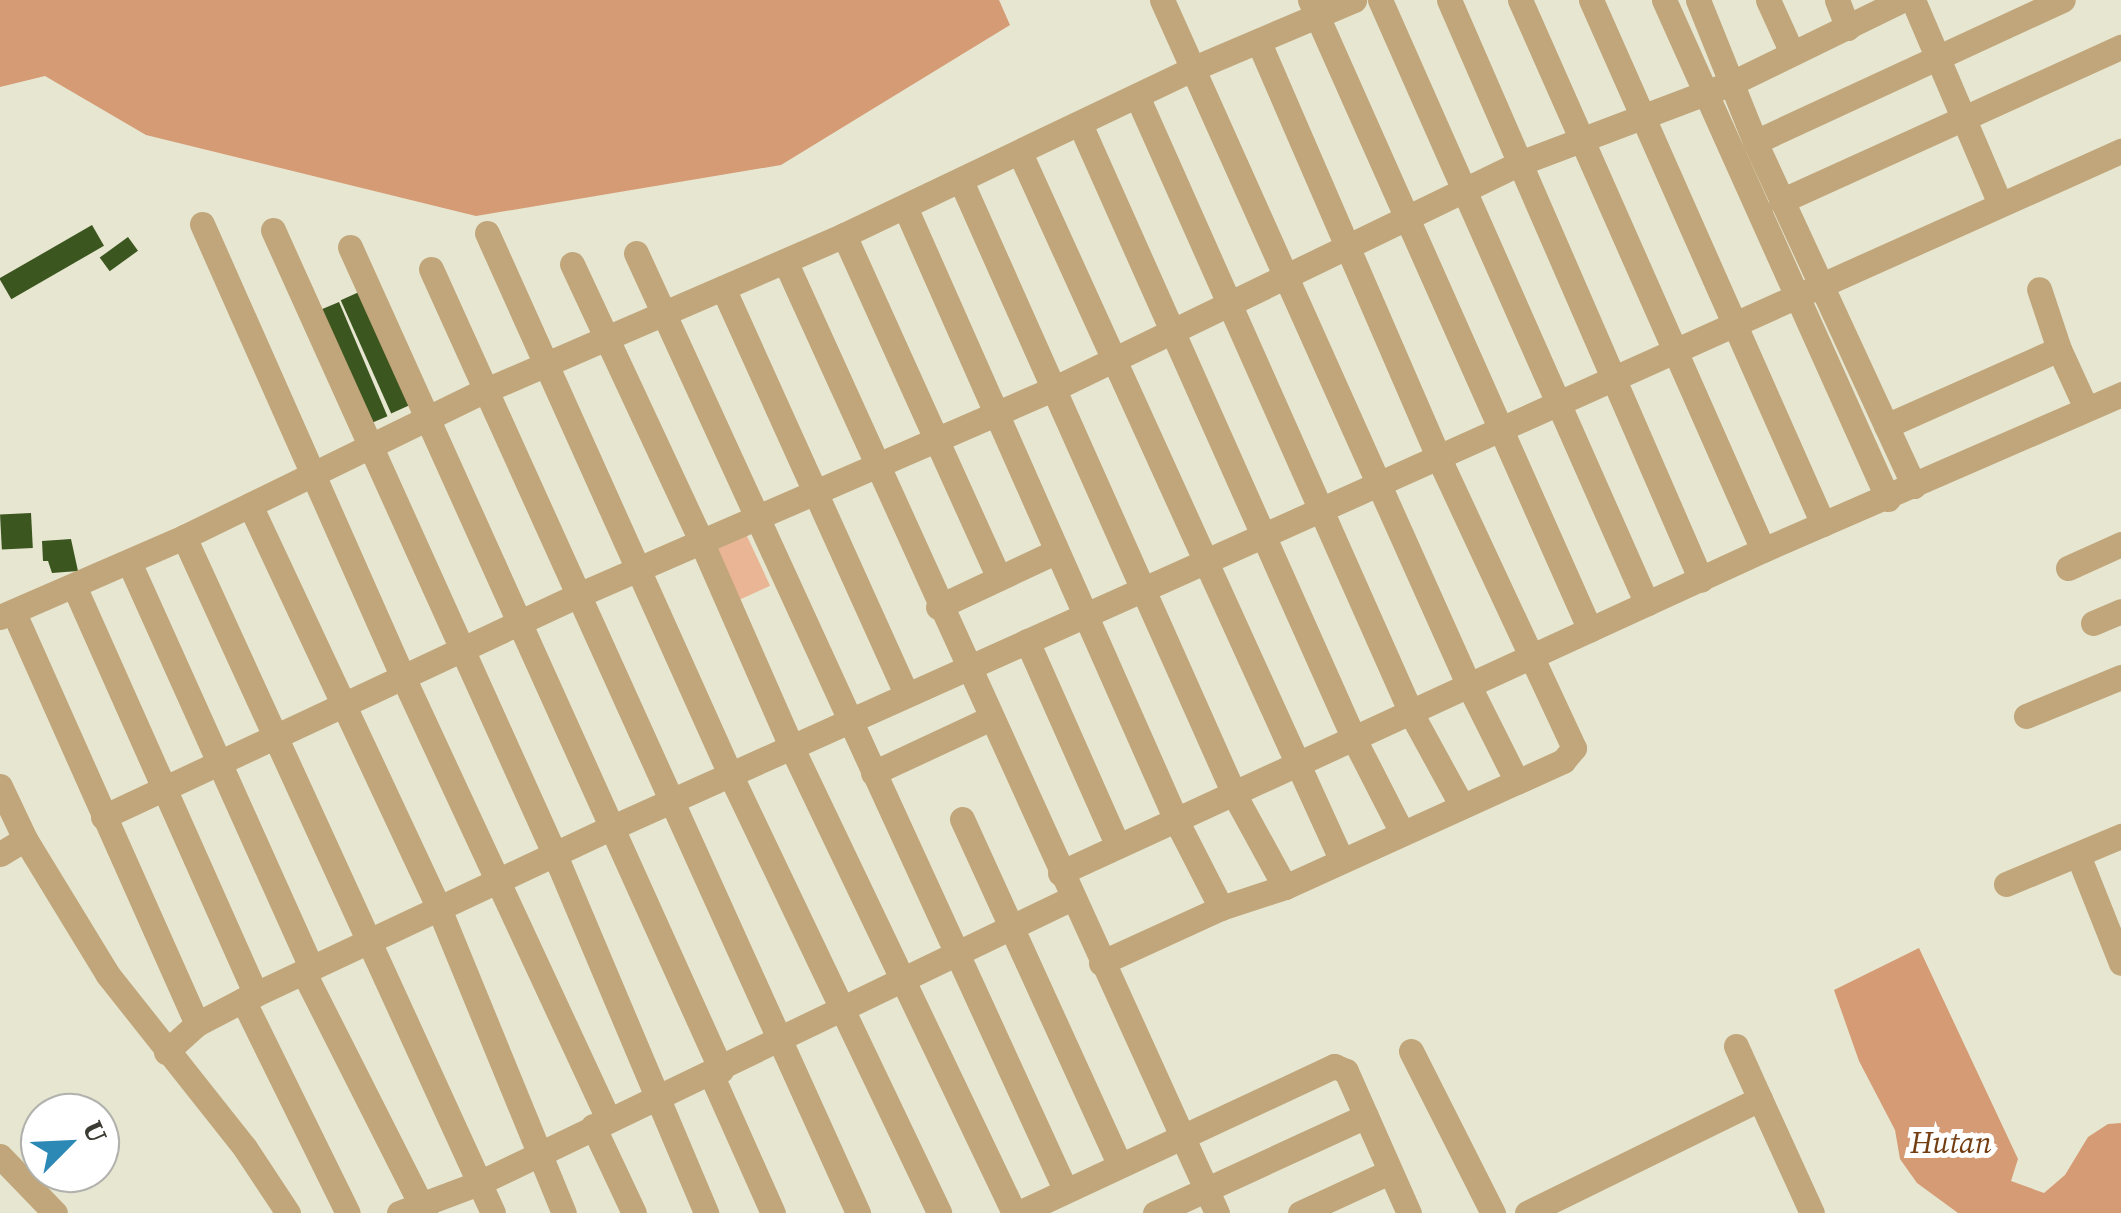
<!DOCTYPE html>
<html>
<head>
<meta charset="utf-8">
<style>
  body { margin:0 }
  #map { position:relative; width:2121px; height:1213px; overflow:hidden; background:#e7e6d1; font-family:"Source Serif 4",serif }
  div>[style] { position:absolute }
  .green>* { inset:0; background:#e9b594; transform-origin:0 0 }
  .forest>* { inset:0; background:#d59b75 }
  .building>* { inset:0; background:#3c561f; transform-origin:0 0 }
  .minor>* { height:25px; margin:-12.5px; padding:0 12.5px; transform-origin:12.5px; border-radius:12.5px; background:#c0a67a }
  span { translate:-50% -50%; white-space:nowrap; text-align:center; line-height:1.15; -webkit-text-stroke:10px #fff; paint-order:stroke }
  .park-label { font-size:30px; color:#743e13; font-style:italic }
  .north { position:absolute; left:20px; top:1093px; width:100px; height:100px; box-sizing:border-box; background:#fff; border:2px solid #b1b1ad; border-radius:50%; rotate:66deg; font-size:28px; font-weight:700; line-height:40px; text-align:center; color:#3b3b33 }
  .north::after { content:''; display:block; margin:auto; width:35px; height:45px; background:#2c89b5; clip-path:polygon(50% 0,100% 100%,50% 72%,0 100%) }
</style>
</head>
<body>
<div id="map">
  <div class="green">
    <i style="left:746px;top:534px;width:57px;height:33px;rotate:65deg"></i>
  </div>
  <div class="forest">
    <i style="clip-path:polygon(0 0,999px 0,1010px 25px,781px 165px,476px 216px,146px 135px,45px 76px,0 87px)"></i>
    <i style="clip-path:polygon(1919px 948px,2018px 1159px,2011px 1181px,2044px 1193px,2065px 1175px,2088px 1137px,2108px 1124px,2121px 1123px,2121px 1213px,1958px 1213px,1917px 1183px,1900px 1159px,1895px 1130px,1859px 1061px,1834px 990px)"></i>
  </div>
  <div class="building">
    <i style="left:92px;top:225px;width:24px;height:107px;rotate:60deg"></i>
    <i style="left:128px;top:237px;width:17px;height:35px;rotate:54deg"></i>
    <i style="left:359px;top:292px;width:124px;height:20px;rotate:66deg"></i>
    <i style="left:339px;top:302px;width:124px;height:20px;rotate:67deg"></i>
    <i style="left:31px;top:513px;width:35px;height:31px;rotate:87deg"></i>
    <i style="clip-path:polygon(71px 539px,78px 571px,52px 573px,48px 561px,43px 561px,42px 541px)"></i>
  </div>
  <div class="minor">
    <i style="left:1162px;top:0;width:752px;rotate:65.89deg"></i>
    <i style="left:1469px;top:686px;width:107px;rotate:63.4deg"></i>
    <i style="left:1310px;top:0;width:689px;rotate:66.04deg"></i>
    <i style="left:1380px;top:0;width:660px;rotate:66.15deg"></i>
    <i style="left:1449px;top:0;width:632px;rotate:66.52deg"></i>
    <i style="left:1520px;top:0;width:601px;rotate:66.16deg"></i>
    <i style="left:1591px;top:0;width:573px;rotate:66.12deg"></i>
    <i style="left:1664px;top:0;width:547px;rotate:65.82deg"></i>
    <i style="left:1698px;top:0;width:153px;rotate:68.1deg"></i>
    <i style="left:1755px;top:142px;width:379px;rotate:65.2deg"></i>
    <i style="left:1768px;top:0;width:58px;rotate:65.6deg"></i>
    <i style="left:1837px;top:0;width:30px;rotate:69deg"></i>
    <i style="left:1913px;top:0;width:222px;rotate:66.9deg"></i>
    <i style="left:1137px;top:96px;width:675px;rotate:66.05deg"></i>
    <i style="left:1411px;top:713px;width:106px;rotate:61.3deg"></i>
    <i style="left:1080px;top:124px;width:673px;rotate:65.99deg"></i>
    <i style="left:1354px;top:739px;width:106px;rotate:62.9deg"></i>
    <i style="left:1755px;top:142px;width:339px;rotate:-24.8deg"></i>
    <i style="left:1020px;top:153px;width:776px;rotate:65.55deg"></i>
    <i style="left:961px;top:181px;width:671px;rotate:65.99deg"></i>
    <i style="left:1234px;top:794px;width:106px;rotate:61.3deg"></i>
    <i style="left:1781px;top:201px;width:373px;rotate:-24.4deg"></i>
    <i style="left:905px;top:207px;width:670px;rotate:66.15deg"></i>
    <i style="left:1176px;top:820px;width:99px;rotate:62.9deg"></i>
    <i style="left:1221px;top:908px;width:132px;rotate:155.4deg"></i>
    <i style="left:202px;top:224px;width:496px;rotate:66.1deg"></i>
    <i style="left:403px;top:677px;width:486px;rotate:65.1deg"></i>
    <i style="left:273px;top:230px;width:686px;rotate:65.72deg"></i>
    <i style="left:555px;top:855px;width:389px;rotate:67.1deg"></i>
    <i style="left:487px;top:233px;width:593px;rotate:65.81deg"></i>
    <i style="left:730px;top:774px;width:486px;rotate:64.5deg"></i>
    <i style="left:844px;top:235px;width:376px;rotate:65.7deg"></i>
    <i style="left:350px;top:247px;width:903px;rotate:65.73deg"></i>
    <i style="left:636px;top:253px;width:1030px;rotate:65.38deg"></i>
    <i style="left:785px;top:261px;width:1045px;rotate:65.59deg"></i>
    <i style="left:572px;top:264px;width:306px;rotate:65deg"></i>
    <i style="left:701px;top:541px;width:224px;rotate:66.3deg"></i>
    <i style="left:791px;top:746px;width:518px;rotate:64.47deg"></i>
    <i style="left:431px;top:269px;width:1036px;rotate:65.66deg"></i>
    <i style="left:723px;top:288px;width:445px;rotate:65.7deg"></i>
    <i style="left:2059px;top:349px;width:65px;rotate:65.4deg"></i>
    <i style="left:1886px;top:426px;width:189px;rotate:-24deg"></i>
    <i style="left:2059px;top:349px;width:63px;rotate:-108.4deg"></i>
    <i style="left:250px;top:505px;width:448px;rotate:64.9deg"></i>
    <i style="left:440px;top:911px;width:326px;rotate:67.7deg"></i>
    <i style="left:184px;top:537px;width:743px;rotate:65.43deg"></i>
    <i style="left:129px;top:562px;width:446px;rotate:65.8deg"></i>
    <i style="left:2068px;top:568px;width:58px;rotate:-24.4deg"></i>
    <i style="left:74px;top:586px;width:447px;rotate:66deg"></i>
    <i style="left:938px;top:607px;width:129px;rotate:-25.2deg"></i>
    <i style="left:14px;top:613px;width:450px;rotate:66deg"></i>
    <i style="left:0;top:617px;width:201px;rotate:-23.5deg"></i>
    <i style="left:184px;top:537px;width:334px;rotate:-26deg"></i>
    <i style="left:484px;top:391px;width:392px;rotate:-23.4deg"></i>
    <i style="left:844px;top:235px;width:388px;rotate:-25.5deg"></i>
    <i style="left:1194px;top:68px;width:174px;rotate:-23deg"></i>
    <i style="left:2093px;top:623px;width:30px;rotate:-23deg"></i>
    <i style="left:1027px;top:641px;width:224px;rotate:66.1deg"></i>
    <i style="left:2026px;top:716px;width:103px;rotate:-22.3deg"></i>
    <i style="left:873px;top:773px;width:130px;rotate:-25deg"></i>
    <i style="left:0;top:786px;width:59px;rotate:64.7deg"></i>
    <i style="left:25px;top:839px;width:159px;rotate:58.6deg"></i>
    <i style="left:108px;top:975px;width:221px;rotate:51.6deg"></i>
    <i style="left:245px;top:1148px;width:78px;rotate:56.5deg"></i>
    <i style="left:103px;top:817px;width:522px;rotate:-25.04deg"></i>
    <i style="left:576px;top:596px;width:522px;rotate:-23.47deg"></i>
    <i style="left:1055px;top:388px;width:517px;rotate:-25.82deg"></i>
    <i style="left:1520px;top:163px;width:229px;rotate:-20.7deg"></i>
    <i style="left:1734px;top:82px;width:187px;rotate:-26deg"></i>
    <i style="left:962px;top:819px;width:380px;rotate:65.5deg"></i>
    <i style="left:0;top:854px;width:29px;rotate:-31deg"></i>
    <i style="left:2078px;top:855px;width:116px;rotate:68.3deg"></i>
    <i style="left:1060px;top:873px;width:774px;rotate:-24.68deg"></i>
    <i style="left:1763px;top:550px;width:391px;rotate:-23.5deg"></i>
    <i style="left:2006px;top:884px;width:125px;rotate:-22.7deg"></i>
    <i style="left:1221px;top:908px;width:67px;rotate:-18.2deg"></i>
    <i style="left:1285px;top:887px;width:255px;rotate:-24.4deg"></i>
    <i style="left:1517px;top:782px;width:51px;rotate:-24.5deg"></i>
    <i style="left:1563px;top:761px;width:17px;rotate:-50deg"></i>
    <i style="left:1574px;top:748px;width:324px;rotate:-115deg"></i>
    <i style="left:1437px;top:454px;width:450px;rotate:-113.4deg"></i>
    <i style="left:304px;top:973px;width:269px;rotate:63.2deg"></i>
    <i style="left:243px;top:1000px;width:237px;rotate:63.8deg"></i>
    <i style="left:1736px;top:1046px;width:58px;rotate:65.6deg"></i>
    <i style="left:1411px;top:1051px;width:182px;rotate:63.2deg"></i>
    <i style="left:166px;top:1052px;width:42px;rotate:-42.1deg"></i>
    <i style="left:197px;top:1024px;width:52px;rotate:-27.6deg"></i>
    <i style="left:243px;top:1000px;width:408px;rotate:-25.1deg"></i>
    <i style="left:613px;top:827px;width:1653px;rotate:-24.15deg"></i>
    <i style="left:711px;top:1074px;width:152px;rotate:66deg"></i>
    <i style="left:593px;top:1126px;width:96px;rotate:64.8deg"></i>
    <i style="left:0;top:1156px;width:79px;rotate:46deg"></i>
    <i style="left:399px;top:1213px;width:85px;rotate:-20.6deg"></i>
    <i style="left:479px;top:1183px;width:658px;rotate:-25.67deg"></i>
    <i style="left:1019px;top:1213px;width:348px;rotate:-25deg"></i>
    <i style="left:1334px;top:1066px;width:13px;rotate:23deg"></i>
    <i style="left:1346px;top:1071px;width:155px;rotate:66.1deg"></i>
    <i style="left:1155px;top:1213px;width:232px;rotate:-24.7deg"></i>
    <i style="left:1300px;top:1213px;width:98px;rotate:-24.7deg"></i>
    <i style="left:1527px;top:1213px;width:259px;rotate:-26.1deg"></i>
    <i style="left:1760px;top:1099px;width:125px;rotate:65.5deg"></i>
  </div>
  <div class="park-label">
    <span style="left:1951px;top:1143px">Hutan</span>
  </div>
  <div class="north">U</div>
</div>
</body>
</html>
